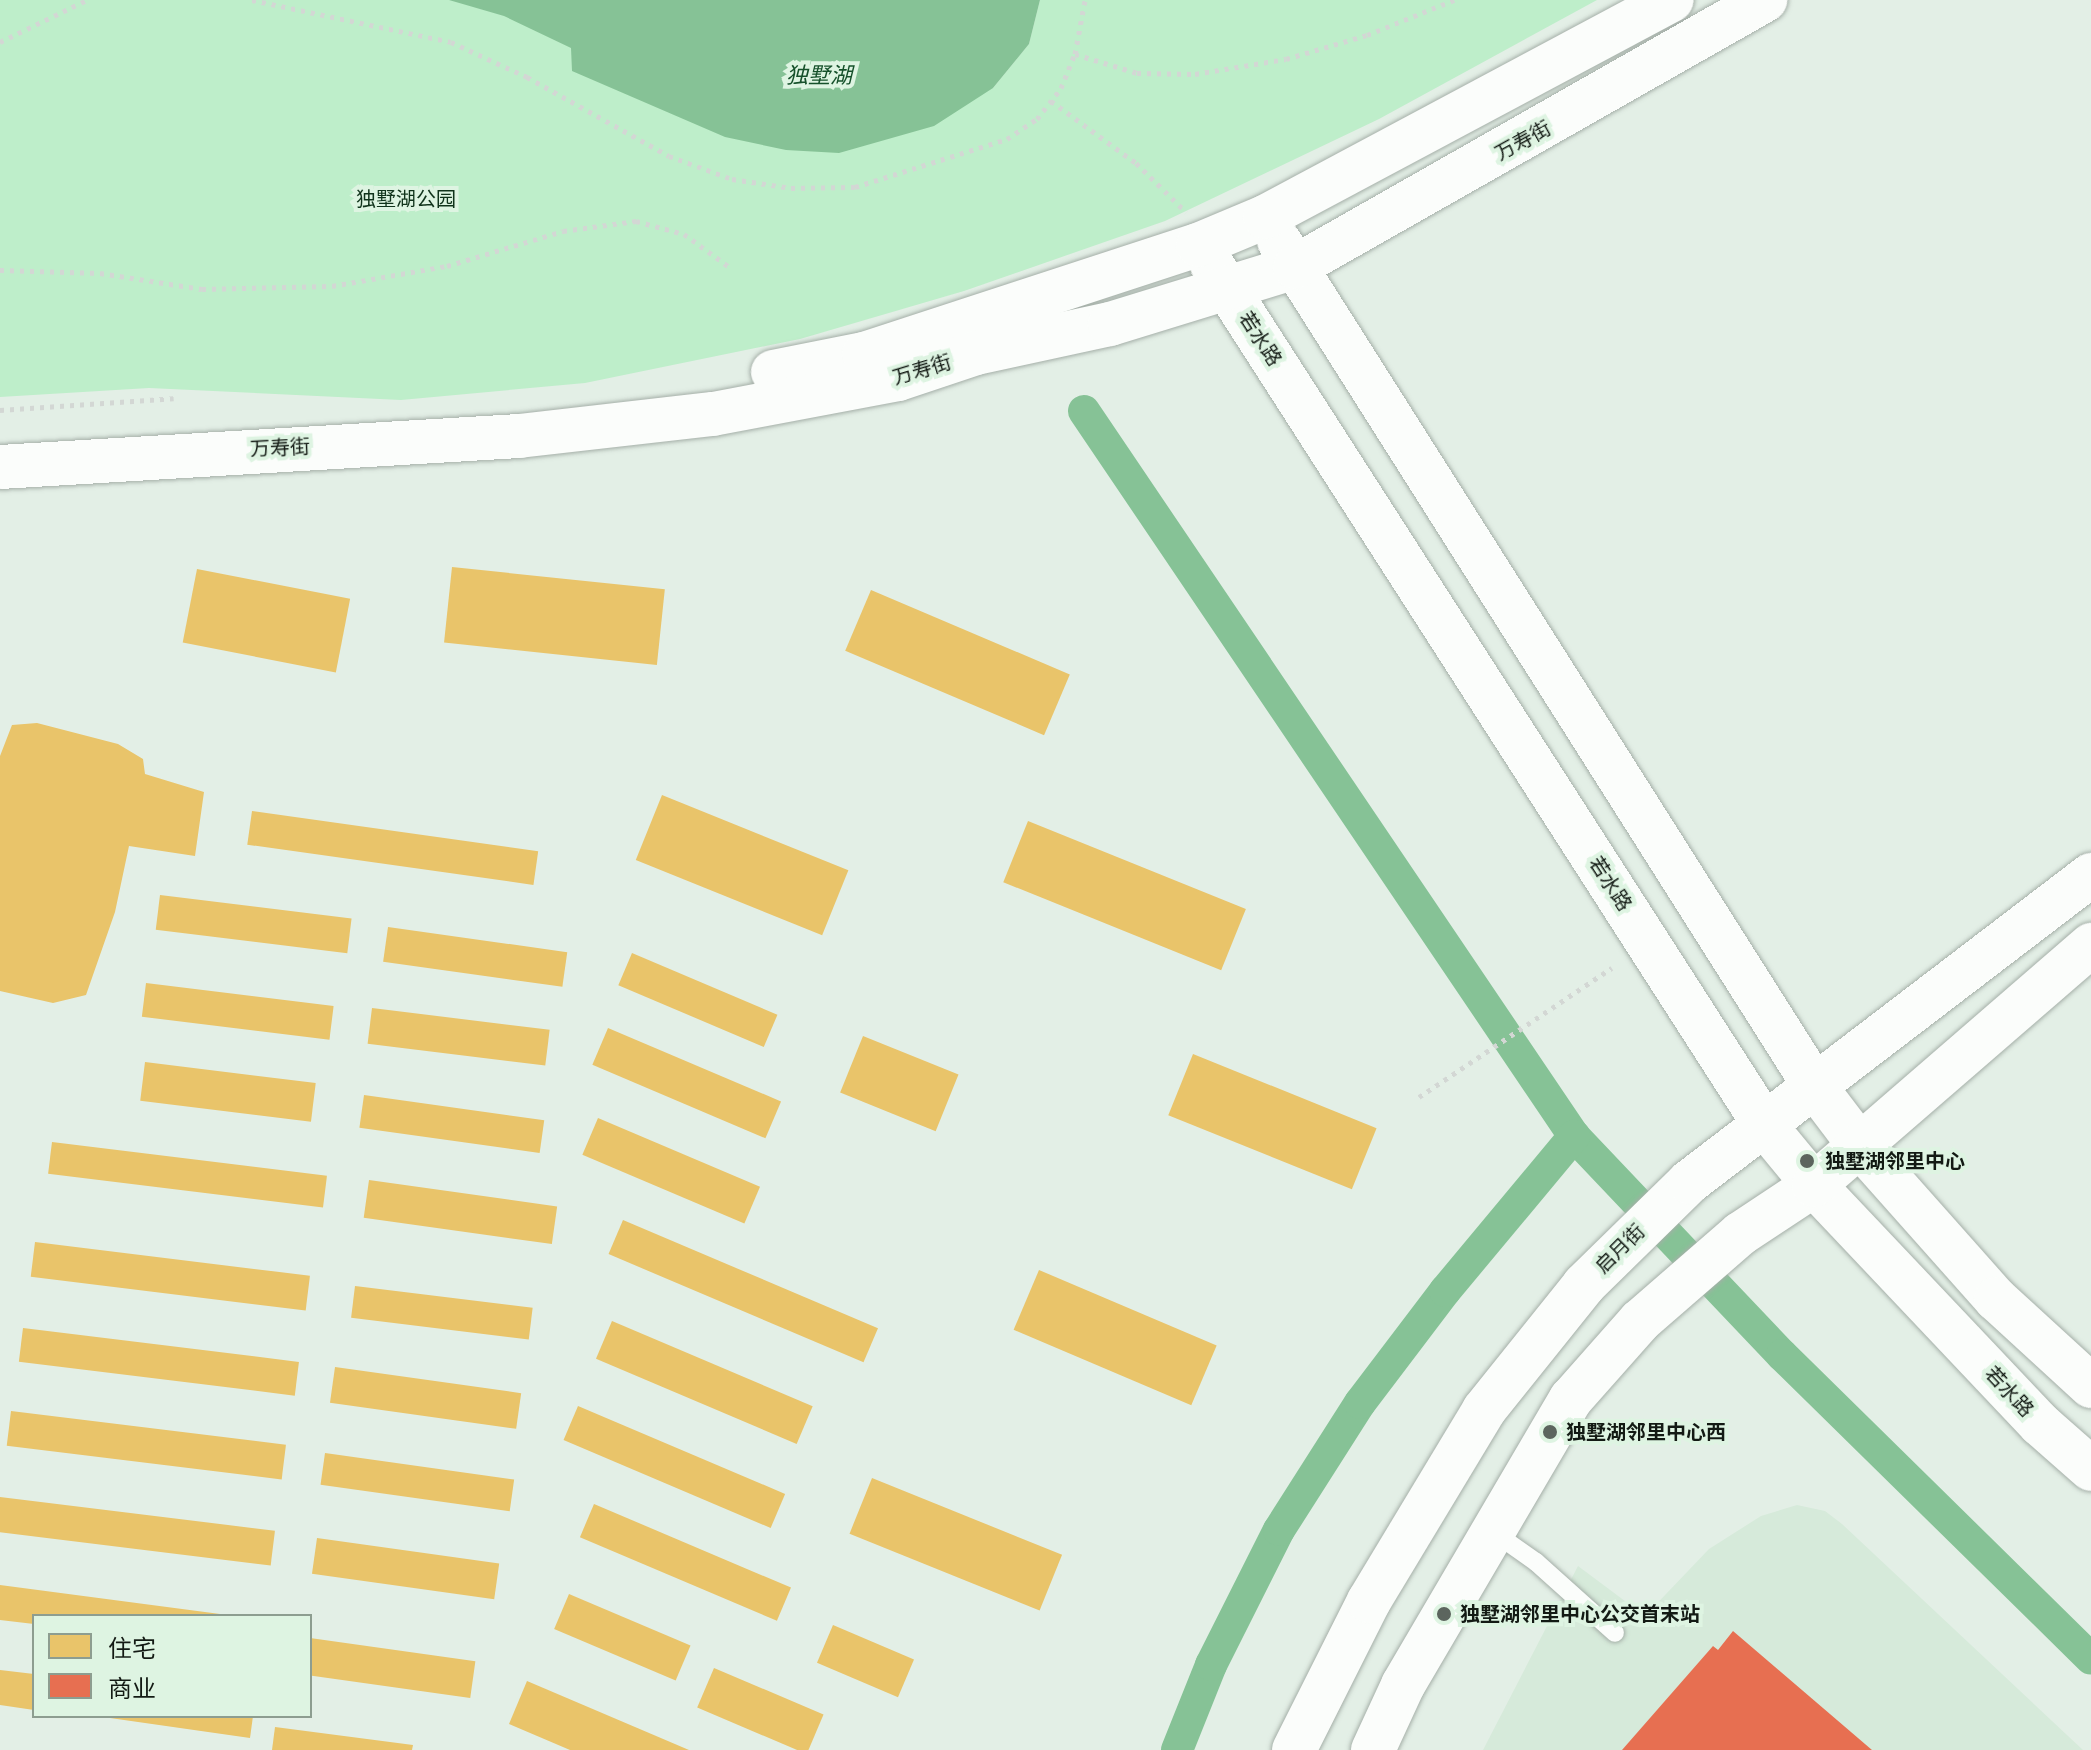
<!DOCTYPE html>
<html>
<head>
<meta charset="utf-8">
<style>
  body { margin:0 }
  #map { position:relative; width:2091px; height:1750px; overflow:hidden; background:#e3efe6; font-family:Signika,"Noto Sans SC",sans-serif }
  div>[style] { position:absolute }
  .built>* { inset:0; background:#d6eada }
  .green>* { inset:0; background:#beeeca }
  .water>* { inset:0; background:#86c296 }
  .homes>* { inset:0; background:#e9c46a; transform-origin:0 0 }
  .shops>* { inset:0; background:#e76f51 }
  .canal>* { height:32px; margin:-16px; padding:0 16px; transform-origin:16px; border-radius:16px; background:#86c296 }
  .path>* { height:5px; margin-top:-2.5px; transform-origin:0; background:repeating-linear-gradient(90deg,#d3d7d4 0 4px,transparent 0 10px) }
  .roads { filter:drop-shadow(0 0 2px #a5afa8) drop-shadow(0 0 2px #a5afa8) }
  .lane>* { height:18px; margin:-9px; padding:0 9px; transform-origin:9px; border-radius:9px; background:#fbfdfb }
  .secondary>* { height:44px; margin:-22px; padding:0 22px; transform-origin:22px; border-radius:22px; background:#fbfdfb }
  .dots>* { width:22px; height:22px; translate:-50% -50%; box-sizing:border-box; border:4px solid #def4e2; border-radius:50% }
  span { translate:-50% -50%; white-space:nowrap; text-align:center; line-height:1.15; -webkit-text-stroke:8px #def4e2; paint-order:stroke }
  .street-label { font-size:20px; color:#131a14 }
  .park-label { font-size:20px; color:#10331b }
  .poi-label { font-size:20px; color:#131a14; font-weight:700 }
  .left { translate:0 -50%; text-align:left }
  .water-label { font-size:22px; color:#16512b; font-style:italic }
  .legend { position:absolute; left:32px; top:1614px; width:280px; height:104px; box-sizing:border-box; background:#def4e2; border:2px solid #8d9d90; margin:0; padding:10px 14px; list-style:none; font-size:24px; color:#131a14 }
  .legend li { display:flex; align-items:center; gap:16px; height:40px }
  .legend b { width:40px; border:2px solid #8d9d90 }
</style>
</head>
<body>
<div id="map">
  <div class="built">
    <i style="clip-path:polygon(1797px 1505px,1825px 1511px,1842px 1524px,2083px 1750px,1483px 1750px,1578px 1566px,1645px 1616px,1709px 1549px,1761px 1516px)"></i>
  </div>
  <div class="green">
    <i style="clip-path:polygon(0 0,480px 0,993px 88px,1029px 44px,1040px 0,1597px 0,1379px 119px,1165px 221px,964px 291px,800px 339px,585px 383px,401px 400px,149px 388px,0 397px)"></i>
  </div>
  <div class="water">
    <i style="clip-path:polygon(449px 0,1040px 0,1029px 44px,993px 88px,934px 126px,839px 153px,786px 150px,725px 137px,572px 71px,571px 48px,504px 16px)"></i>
  </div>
  <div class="homes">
    <i style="left:452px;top:567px;width:214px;height:76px;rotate:6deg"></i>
    <i style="left:197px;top:569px;width:156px;height:75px;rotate:11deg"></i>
    <i style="left:871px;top:590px;width:216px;height:66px;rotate:23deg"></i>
    <i style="clip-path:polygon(37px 723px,118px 744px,143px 759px,145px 774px,204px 792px,195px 856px,129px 846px,115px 912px,86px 995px,53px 1003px,0 991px,0 756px,12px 725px)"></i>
    <i style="left:662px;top:795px;width:201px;height:70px;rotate:22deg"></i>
    <i style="left:252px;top:811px;width:289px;height:34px;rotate:8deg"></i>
    <i style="left:1028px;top:821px;width:235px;height:66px;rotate:22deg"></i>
    <i style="left:160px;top:895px;width:193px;height:35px;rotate:7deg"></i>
    <i style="left:388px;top:927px;width:181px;height:35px;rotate:8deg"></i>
    <i style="left:632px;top:953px;width:158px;height:35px;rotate:23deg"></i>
    <i style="left:146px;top:983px;width:189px;height:34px;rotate:7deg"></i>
    <i style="left:372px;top:1008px;width:179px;height:36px;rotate:7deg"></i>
    <i style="left:608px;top:1028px;width:188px;height:40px;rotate:23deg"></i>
    <i style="left:863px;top:1036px;width:103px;height:61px;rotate:22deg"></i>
    <i style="left:1193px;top:1054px;width:198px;height:66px;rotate:22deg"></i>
    <i style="left:145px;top:1062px;width:172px;height:39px;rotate:7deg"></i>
    <i style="left:364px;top:1095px;width:182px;height:33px;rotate:8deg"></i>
    <i style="left:598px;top:1118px;width:176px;height:40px;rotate:23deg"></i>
    <i style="left:52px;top:1142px;width:277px;height:32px;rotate:7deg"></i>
    <i style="left:369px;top:1180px;width:190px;height:38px;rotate:8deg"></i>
    <i style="left:623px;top:1220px;width:277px;height:37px;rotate:23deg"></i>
    <i style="left:35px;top:1242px;width:277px;height:35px;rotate:7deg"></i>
    <i style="left:1039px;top:1270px;width:193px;height:65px;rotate:23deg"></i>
    <i style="left:355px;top:1286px;width:179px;height:32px;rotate:7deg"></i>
    <i style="left:612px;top:1321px;width:218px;height:41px;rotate:23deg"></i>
    <i style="left:23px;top:1328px;width:278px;height:34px;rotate:7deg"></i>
    <i style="left:335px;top:1367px;width:188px;height:36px;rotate:8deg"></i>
    <i style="left:578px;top:1406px;width:225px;height:37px;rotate:23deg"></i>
    <i style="left:11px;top:1411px;width:277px;height:35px;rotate:7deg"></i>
    <i style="left:325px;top:1453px;width:191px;height:32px;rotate:8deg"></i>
    <i style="left:872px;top:1478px;width:205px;height:60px;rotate:22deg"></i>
    <i style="left:0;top:1497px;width:277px;height:35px;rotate:7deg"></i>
    <i style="left:594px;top:1504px;width:214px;height:36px;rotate:23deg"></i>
    <i style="left:317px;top:1538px;width:184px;height:36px;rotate:8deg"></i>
    <i style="clip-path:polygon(0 1585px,220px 1614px,220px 1616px,34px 1616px,34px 1624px,0 1620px)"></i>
    <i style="left:569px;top:1594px;width:132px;height:38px;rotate:23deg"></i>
    <i style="left:833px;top:1625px;width:88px;height:41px;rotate:23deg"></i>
    <i style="left:310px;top:1638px;width:167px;height:37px;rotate:8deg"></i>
    <i style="left:714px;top:1668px;width:119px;height:43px;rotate:23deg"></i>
    <i style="clip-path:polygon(0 1670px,34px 1674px,34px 1710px,0 1705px)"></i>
    <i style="clip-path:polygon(527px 1681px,689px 1750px,570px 1750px,509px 1724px)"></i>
    <i style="clip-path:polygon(96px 1716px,253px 1716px,250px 1738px)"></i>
    <i style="clip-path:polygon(275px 1727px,413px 1745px,412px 1750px,272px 1750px)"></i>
  </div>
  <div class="shops">
    <i style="clip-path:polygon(1733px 1631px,1872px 1750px,1622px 1750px,1713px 1646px,1718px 1650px)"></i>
  </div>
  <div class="canal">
    <i style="left:1084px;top:411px;width:875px;rotate:55.95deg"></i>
    <i style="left:1574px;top:1136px;width:302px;rotate:46.5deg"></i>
    <i style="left:1782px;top:1355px;width:433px;rotate:44.5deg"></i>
    <i style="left:1177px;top:1750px;width:92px;rotate:-68.2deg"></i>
    <i style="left:1211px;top:1665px;width:151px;rotate:-63.3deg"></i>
    <i style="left:1279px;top:1530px;width:151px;rotate:-57.5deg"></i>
    <i style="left:1360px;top:1403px;width:141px;rotate:-52.8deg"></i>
    <i style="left:1445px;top:1291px;width:202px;rotate:-50.2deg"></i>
  </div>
  <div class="path">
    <i style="left:252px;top:0;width:203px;rotate:11.9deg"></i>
    <i style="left:451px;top:42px;width:84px;rotate:24.7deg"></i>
    <i style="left:527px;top:77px;width:162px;rotate:29.1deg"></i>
    <i style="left:669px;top:156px;width:67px;rotate:20.1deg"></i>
    <i style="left:732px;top:179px;width:60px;rotate:8.7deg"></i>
    <i style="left:791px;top:188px;width:64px;rotate:-0.9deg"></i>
    <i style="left:855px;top:187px;width:159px;rotate:-17.5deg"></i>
    <i style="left:1007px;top:139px;width:36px;rotate:-34deg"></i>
    <i style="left:1037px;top:119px;width:39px;rotate:-52deg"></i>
    <i style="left:1061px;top:88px;width:37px;rotate:-68deg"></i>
    <i style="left:1075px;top:54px;width:55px;rotate:-79.5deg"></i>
    <i style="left:0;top:42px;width:97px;rotate:-25.8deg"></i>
    <i style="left:1075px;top:54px;width:65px;rotate:17deg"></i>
    <i style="left:1137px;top:73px;width:58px;rotate:1deg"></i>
    <i style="left:1195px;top:74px;width:92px;rotate:-9.4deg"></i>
    <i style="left:1286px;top:59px;width:84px;rotate:-16.5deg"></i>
    <i style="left:1367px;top:35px;width:94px;rotate:-21.9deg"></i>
    <i style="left:1051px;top:101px;width:105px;rotate:36.1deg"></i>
    <i style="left:1136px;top:163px;width:70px;rotate:44.4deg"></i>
    <i style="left:0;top:270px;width:100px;rotate:1.7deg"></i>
    <i style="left:100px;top:273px;width:103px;rotate:8.9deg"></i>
    <i style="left:202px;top:289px;width:130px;rotate:-1.3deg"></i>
    <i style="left:332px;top:286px;width:117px;rotate:-9.9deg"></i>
    <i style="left:447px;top:266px;width:121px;rotate:-16.8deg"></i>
    <i style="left:563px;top:231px;width:74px;rotate:-7.8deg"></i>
    <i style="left:636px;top:221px;width:50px;rotate:15.2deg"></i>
    <i style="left:684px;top:234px;width:59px;rotate:36.1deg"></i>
    <i style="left:0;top:410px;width:174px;rotate:-3.9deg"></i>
    <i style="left:1419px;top:1097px;width:232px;rotate:-33.8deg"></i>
  </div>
  <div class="roads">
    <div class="lane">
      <i style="left:1492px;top:1531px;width:54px;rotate:35.2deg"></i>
      <i style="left:1536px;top:1562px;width:106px;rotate:41.9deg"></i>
    </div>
    <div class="secondary">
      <i style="left:1279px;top:241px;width:1003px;rotate:57.63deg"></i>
      <i style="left:1816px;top:1088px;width:73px;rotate:52.8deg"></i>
      <i style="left:1860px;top:1146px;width:205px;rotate:48.4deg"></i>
      <i style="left:1996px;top:1299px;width:129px;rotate:42.5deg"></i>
      <i style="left:1212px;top:265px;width:1025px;rotate:57.27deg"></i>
      <i style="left:1766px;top:1127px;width:75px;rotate:50.4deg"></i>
      <i style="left:1814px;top:1185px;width:329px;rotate:46.6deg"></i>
      <i style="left:2040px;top:1424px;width:68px;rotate:41.4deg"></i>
      <i style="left:773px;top:372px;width:93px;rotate:-11.2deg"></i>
      <i style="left:864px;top:354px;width:351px;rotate:-18.1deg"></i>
      <i style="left:1198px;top:245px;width:73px;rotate:-22.7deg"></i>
      <i style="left:1265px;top:217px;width:461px;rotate:-28.1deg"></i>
      <i style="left:0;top:467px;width:520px;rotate:-3.42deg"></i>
      <i style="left:519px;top:436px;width:195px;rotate:-6.5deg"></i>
      <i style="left:713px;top:414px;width:188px;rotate:-10.7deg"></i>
      <i style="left:898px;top:379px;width:82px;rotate:-18.4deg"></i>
      <i style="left:976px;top:353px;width:137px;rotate:-12.2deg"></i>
      <i style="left:1110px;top:324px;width:194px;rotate:-17.1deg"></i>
      <i style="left:1295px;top:267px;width:541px;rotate:-29.6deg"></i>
      <i style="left:1294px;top:1750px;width:167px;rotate:-63.3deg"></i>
      <i style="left:1369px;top:1601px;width:223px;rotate:-58.9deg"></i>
      <i style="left:1484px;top:1410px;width:160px;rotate:-51.3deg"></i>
      <i style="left:1584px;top:1285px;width:147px;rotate:-44.4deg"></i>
      <i style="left:1689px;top:1182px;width:506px;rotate:-37.37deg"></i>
      <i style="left:1373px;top:1750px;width:72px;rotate:-65.2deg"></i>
      <i style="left:1403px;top:1685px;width:332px;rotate:-59.6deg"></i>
      <i style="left:1571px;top:1399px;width:104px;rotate:-48.5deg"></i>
      <i style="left:1640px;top:1321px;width:133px;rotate:-41deg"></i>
      <i style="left:1740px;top:1234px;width:89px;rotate:-33.5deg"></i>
      <i style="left:1814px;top:1185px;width:367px;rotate:-40.9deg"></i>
    </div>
  </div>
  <div class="dots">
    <i style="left:1807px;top:1161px;background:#5c655e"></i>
    <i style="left:1550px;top:1432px;background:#5c655e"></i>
    <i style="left:1444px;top:1614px;background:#5c655e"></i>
  </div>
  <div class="street-label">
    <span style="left:1523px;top:141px;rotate:-29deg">万寿街</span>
    <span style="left:1260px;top:339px;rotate:57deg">若水路</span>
    <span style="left:922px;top:370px;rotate:-17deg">万寿街</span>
    <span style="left:280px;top:448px;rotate:-3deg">万寿街</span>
    <span style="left:1610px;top:884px;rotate:57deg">若水路</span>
    <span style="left:1620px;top:1249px;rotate:-45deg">启月街</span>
    <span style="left:2009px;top:1392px;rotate:47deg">若水路</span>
  </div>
  <div class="park-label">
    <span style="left:406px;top:199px">独墅湖公园</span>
  </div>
  <div class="poi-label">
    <span class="left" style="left:1825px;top:1161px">独墅湖邻里中心</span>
    <span class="left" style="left:1566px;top:1432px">独墅湖邻里中心西</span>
    <span class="left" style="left:1460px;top:1614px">独墅湖邻里中心公交首末站</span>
  </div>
  <div class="water-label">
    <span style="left:819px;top:76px">独墅湖</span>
  </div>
  <ul class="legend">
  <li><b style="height:22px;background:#e9c46a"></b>住宅</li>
  <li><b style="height:22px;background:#e76f51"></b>商业</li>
  </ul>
</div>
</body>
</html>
